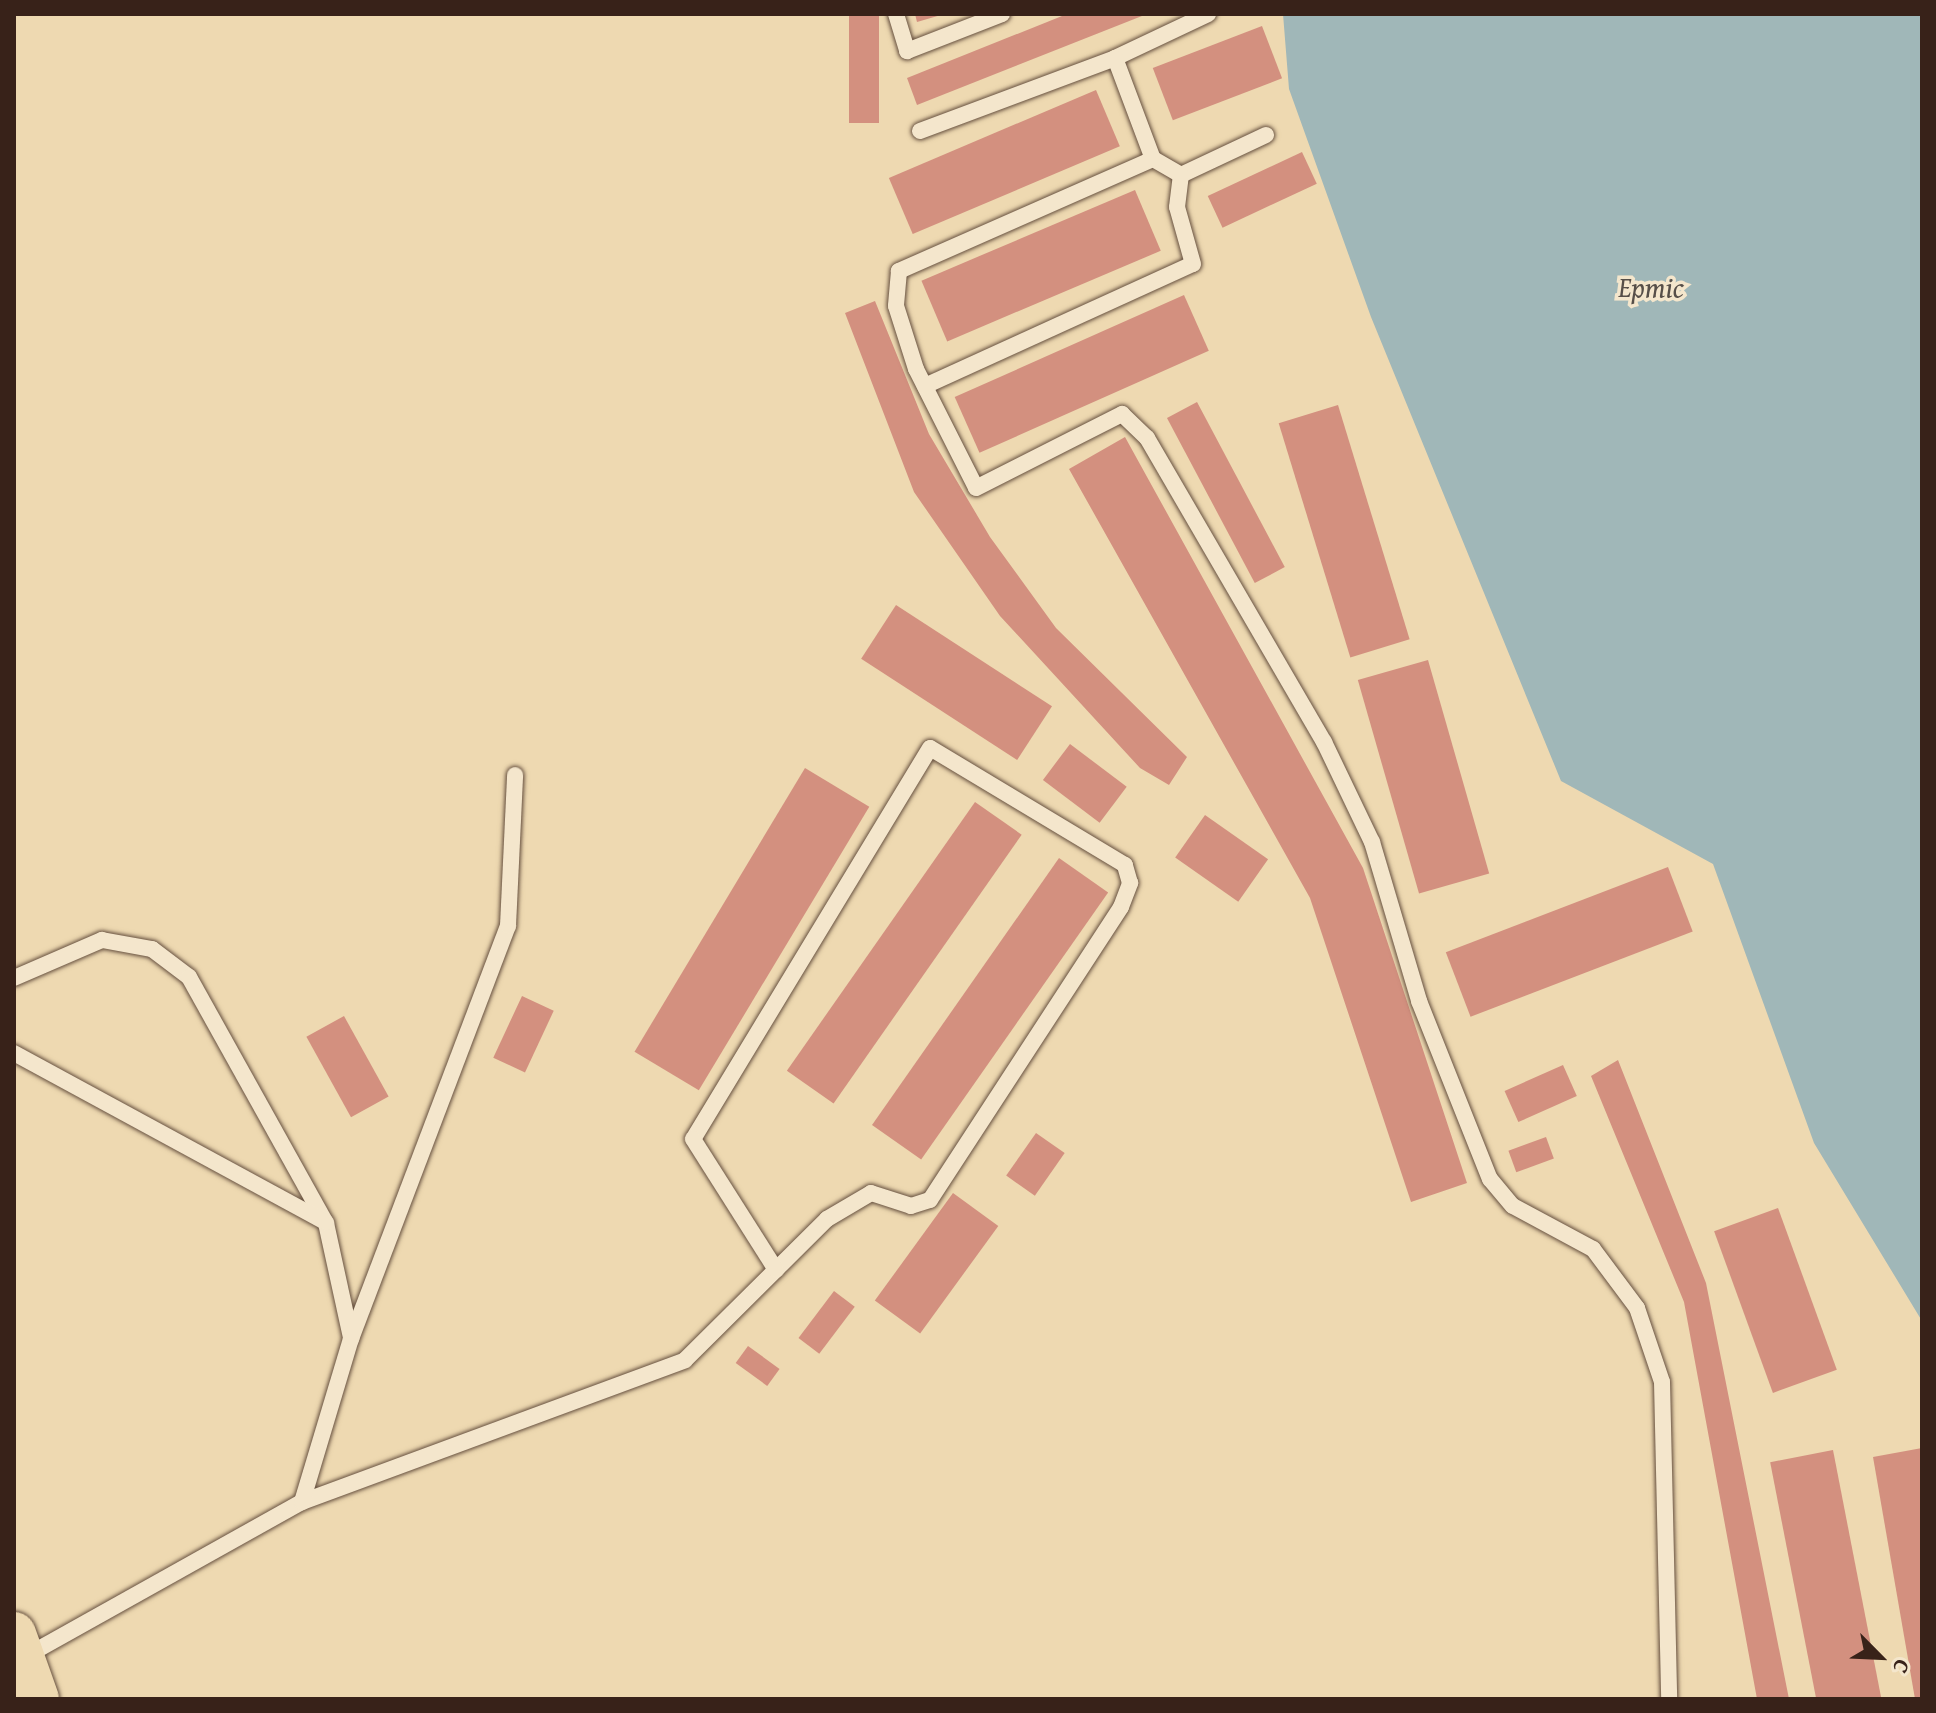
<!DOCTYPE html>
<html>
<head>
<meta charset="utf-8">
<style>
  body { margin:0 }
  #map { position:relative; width:1936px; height:1713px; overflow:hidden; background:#eed9b1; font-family:"Gentium Book Plus",serif }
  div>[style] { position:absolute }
  .water>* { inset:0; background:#a0b7b8 }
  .building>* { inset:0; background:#d3907f; transform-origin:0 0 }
  .roads { filter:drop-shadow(0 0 2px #66503f) drop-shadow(0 0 2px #66503f) }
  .lane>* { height:16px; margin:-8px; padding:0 8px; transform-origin:8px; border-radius:8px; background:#f4e6cc }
  .highway>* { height:44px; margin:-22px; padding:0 22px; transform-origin:22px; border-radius:22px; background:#eed9b1 }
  span { translate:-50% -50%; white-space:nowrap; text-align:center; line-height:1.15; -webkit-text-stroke:7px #f4e6cc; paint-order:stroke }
  .water-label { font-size:28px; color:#574f49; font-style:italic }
  .frame { position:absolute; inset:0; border:16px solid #382219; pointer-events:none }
  .north { position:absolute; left:1840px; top:1617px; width:80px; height:80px; -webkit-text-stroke:6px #f4e6cc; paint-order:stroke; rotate:114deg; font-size:22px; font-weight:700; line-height:32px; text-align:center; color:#382219 }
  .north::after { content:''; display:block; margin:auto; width:28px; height:36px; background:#382219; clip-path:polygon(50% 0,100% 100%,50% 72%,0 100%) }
</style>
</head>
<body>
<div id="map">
  <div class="water">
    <i style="clip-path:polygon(1283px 14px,1922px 14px,1922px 1321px,1814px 1143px,1713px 864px,1561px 781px,1371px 317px,1289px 89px)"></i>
  </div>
  <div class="building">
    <i style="left:849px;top:14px;width:30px;height:109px"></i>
    <i style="clip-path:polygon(915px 14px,941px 14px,941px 15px,917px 22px)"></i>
    <i style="clip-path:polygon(1067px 14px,1147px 14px,917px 105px,907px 78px)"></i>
    <i style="left:1262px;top:26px;width:56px;height:117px;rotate:69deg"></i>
    <i style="left:1096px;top:90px;width:61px;height:225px;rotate:67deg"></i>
    <i style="left:1302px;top:152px;width:35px;height:104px;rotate:65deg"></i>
    <i style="left:1135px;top:190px;width:66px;height:232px;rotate:67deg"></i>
    <i style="left:1184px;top:295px;width:61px;height:251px;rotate:66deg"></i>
    <i style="clip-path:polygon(875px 301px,929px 434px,990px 537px,1056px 628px,1187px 757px,1169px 785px,1140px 768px,1000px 616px,914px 492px,845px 313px)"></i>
    <i style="left:1197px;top:402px;width:187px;height:34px;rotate:62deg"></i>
    <i style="left:1338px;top:405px;width:245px;height:62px;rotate:73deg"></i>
    <i style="clip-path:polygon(1125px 437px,1363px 868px,1467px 1183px,1411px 1202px,1310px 898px,1069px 469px)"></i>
    <i style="left:896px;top:605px;width:186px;height:64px;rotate:33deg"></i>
    <i style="left:1428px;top:660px;width:222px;height:73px;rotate:74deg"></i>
    <i style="left:1070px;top:744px;width:71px;height:45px;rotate:37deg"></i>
    <i style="left:805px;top:768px;width:75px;height:331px;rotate:31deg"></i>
    <i style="left:975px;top:802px;width:57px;height:328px;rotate:35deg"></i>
    <i style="left:1205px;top:815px;width:77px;height:52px;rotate:35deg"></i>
    <i style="left:1059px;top:858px;width:60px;height:326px;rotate:35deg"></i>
    <i style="left:1668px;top:867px;width:69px;height:238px;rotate:69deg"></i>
    <i style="left:522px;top:996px;width:35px;height:68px;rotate:25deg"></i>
    <i style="left:344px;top:1016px;width:92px;height:43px;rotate:61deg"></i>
    <i style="clip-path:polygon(1618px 1060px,1706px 1283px,1789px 1699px,1757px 1699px,1684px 1302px,1591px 1076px)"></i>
    <i style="left:1563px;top:1065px;width:34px;height:64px;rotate:66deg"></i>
    <i style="left:1036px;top:1133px;width:35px;height:52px;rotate:35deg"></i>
    <i style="left:1546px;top:1137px;width:23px;height:40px;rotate:70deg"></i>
    <i style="left:953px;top:1193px;width:56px;height:133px;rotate:36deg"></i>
    <i style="left:1778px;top:1208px;width:172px;height:68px;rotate:70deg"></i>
    <i style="left:834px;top:1291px;width:26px;height:59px;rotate:37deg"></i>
    <i style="left:748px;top:1346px;width:39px;height:21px;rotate:36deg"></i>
    <i style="clip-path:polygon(1922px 1448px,1922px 1699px,1915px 1699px,1873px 1457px)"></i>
    <i style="left:1833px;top:1450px;width:254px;height:64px;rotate:79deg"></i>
  </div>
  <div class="roads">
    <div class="lane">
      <i style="left:896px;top:14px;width:39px;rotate:73deg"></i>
      <i style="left:907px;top:51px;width:102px;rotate:-21.3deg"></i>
      <i style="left:1115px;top:58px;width:103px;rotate:-25.3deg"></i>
      <i style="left:920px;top:131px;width:208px;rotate:-20.5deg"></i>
      <i style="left:1115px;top:58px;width:108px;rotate:69.4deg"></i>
      <i style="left:1266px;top:135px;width:94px;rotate:154.8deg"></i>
      <i style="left:1181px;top:175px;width:32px;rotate:-150deg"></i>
      <i style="left:1153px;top:159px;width:278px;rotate:156.2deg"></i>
      <i style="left:899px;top:271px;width:35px;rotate:95deg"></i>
      <i style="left:896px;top:306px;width:66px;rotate:72.4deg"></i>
      <i style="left:916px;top:369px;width:133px;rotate:63.2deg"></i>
      <i style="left:976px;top:488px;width:164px;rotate:-26.9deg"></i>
      <i style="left:1122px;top:414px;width:35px;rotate:44deg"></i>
      <i style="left:1147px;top:438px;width:352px;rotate:59.8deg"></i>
      <i style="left:1324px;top:742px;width:111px;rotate:64.4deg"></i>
      <i style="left:1372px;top:842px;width:166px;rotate:73.5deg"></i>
      <i style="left:1419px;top:1001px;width:192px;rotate:68.3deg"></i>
      <i style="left:1490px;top:1179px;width:35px;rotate:50deg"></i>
      <i style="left:1513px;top:1206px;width:91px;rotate:28.3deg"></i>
      <i style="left:1593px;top:1249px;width:74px;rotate:53.3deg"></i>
      <i style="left:1637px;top:1308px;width:78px;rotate:71.3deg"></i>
      <i style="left:1662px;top:1382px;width:317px;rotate:88.7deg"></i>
      <i style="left:925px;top:386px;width:294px;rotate:-24.5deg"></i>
      <i style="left:1193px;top:264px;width:59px;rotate:-105.7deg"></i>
      <i style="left:1177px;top:207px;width:32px;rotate:-83deg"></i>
      <i style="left:14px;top:978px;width:96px;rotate:-23.4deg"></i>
      <i style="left:102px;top:940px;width:51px;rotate:10.2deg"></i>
      <i style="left:152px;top:949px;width:46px;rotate:37.1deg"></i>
      <i style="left:189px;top:977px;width:282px;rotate:60.9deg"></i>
      <i style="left:326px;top:1223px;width:118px;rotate:77.7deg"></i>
      <i style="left:14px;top:1053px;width:354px;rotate:28.5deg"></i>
      <i style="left:302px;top:1502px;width:408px;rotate:-20.3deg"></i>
      <i style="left:685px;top:1360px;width:200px;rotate:-44.8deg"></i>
      <i style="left:827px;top:1219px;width:51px;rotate:-30.6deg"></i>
      <i style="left:871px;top:1193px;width:42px;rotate:18deg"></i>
      <i style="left:911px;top:1206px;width:20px;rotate:-18deg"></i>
      <i style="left:930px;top:1200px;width:350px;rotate:-56.9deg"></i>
      <i style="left:1121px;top:907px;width:26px;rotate:-69deg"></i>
      <i style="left:1130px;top:883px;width:19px;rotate:-106deg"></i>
      <i style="left:1125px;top:865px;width:227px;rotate:-149deg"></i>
      <i style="left:930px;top:748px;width:457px;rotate:121.2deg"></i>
      <i style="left:693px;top:1139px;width:155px;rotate:57.6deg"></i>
      <i style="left:26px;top:1656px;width:316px;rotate:-29.2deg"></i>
      <i style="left:302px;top:1502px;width:170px;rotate:-73.3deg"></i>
      <i style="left:351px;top:1339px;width:442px;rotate:-69.2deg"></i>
      <i style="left:508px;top:926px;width:151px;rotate:-87.3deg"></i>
    </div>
    <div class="highway">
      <i style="left:14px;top:1634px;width:69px;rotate:70.5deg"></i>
    </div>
  </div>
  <div class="water-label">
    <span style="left:1651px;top:287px">Ертіс</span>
  </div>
  <div class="frame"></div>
  <div class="north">С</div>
</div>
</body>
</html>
